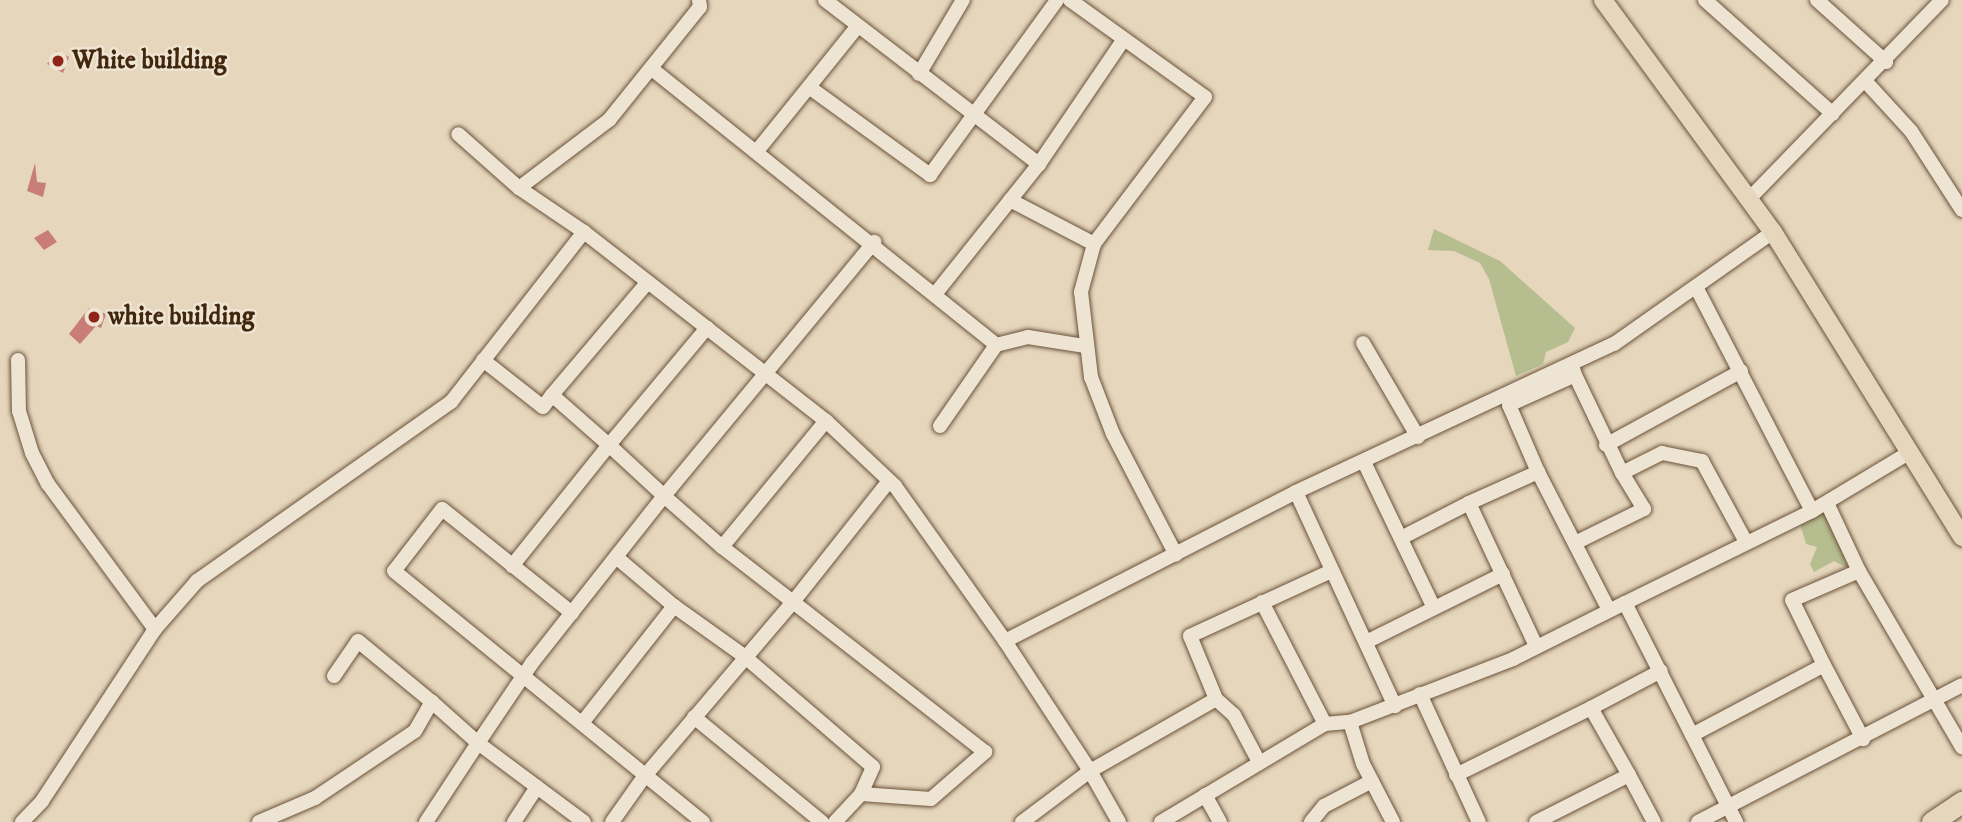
<!DOCTYPE html>
<html>
<head>
<meta charset="utf-8">
<style>
  body { margin:0 }
  #map { position:relative; width:1962px; height:822px; overflow:hidden; background:#e5d6bc; font-family:"IM FELL DW Pica",serif }
  div>[style] { position:absolute }
  .green>* { inset:0; background:#b6bd8f }
  .building>* { inset:0; background:#c87d78 }
  .roads { filter:drop-shadow(0 0 2px #6b533a) drop-shadow(0 0 2px #6b533a) }
  .minor>* { height:14px; margin:-7px; padding:0 7px; transform-origin:7px; border-radius:7px; background:#eee4d3 }
  .major>* { height:18px; margin:-9px; padding:0 9px; transform-origin:9px; border-radius:9px; background:#e5d6bc }
  .highway>* { height:21px; margin:-10.5px; padding:0 10.5px; transform-origin:10.5px; border-radius:10.5px; background:#e5d6bc }
  .dots>* { width:19px; height:19px; translate:-50% -50%; box-sizing:border-box; border:4px solid #eee4d3; border-radius:50% }
  span { translate:-50% -50%; white-space:nowrap; text-align:center; line-height:1.15; -webkit-text-stroke:5px #eee4d3; paint-order:stroke }
  .poi-label { font-size:26px; color:#42270e; font-weight:700 }
  .left { translate:0 -50%; text-align:left }
</style>
</head>
<body>
<div id="map">
  <div class="green">
    <i style="clip-path:polygon(1434px 229px,1500px 261px,1575px 328px,1568px 342px,1546px 352px,1543px 364px,1516px 376px,1489px 279px,1480px 263px,1454px 251px,1428px 250px)"></i>
    <i style="clip-path:polygon(1823px 505px,1853px 563px,1845px 567px,1834px 561px,1814px 572px,1810px 564px,1817px 547px,1806px 544px,1800px 524px)"></i>
  </div>
  <div class="building">
    <i style="clip-path:polygon(56px 51px,69px 57px,63px 73px,47px 64px)"></i>
    <i style="clip-path:polygon(35px 163px,37px 182px,46px 183px,43px 197px,27px 191px)"></i>
    <i style="clip-path:polygon(48px 230px,57px 242px,44px 250px,34px 238px)"></i>
    <i style="clip-path:polygon(89px 308px,106px 314px,101px 328px,96px 326px,80px 344px,69px 334px)"></i>
  </div>
  <div class="roads">
    <div class="minor">
      <i style="left:825px;top:0;width:270px;rotate:37.5deg"></i>
      <i style="left:1039px;top:164px;width:165px;rotate:128.6deg"></i>
      <i style="left:1070px;top:0;width:166px;rotate:35.7deg"></i>
      <i style="left:1205px;top:97px;width:184px;rotate:127.1deg"></i>
      <i style="left:1705px;top:0;width:171px;rotate:41.7deg"></i>
      <i style="left:1817px;top:0;width:93px;rotate:41.9deg"></i>
      <i style="left:652px;top:69px;width:441px;rotate:38.7deg"></i>
      <i style="left:919px;top:74px;width:86px;rotate:-59.3deg"></i>
      <i style="left:1867px;top:83px;width:65px;rotate:47.5deg"></i>
      <i style="left:1911px;top:131px;width:94px;rotate:57.2deg"></i>
      <i style="left:809px;top:87px;width:150px;rotate:36deg"></i>
      <i style="left:930px;top:175px;width:216px;rotate:-54deg"></i>
      <i style="left:757px;top:151px;width:159px;rotate:-51.1deg"></i>
      <i style="left:1039px;top:164px;width:151px;rotate:-55.8deg"></i>
      <i style="left:519px;top:188px;width:113px;rotate:-37.1deg"></i>
      <i style="left:609px;top:120px;width:145px;rotate:-51.2deg"></i>
      <i style="left:700px;top:7px;width:7px;rotate:-98deg"></i>
      <i style="left:1749px;top:199px;width:277px;rotate:-45.9deg"></i>
      <i style="left:1010px;top:200px;width:95px;rotate:27.6deg"></i>
      <i style="left:1094px;top:244px;width:50px;rotate:105.2deg"></i>
      <i style="left:1081px;top:292px;width:86px;rotate:83.3deg"></i>
      <i style="left:1091px;top:377px;width:61px;rotate:68.9deg"></i>
      <i style="left:1113px;top:434px;width:136px;rotate:62.5deg"></i>
      <i style="left:1697px;top:289px;width:250px;rotate:62.6deg"></i>
      <i style="left:1363px;top:343px;width:109px;rotate:59.7deg"></i>
      <i style="left:18px;top:360px;width:51px;rotate:88.9deg"></i>
      <i style="left:19px;top:411px;width:44px;rotate:72.8deg"></i>
      <i style="left:32px;top:453px;width:35px;rotate:63deg"></i>
      <i style="left:48px;top:484px;width:180px;rotate:53.6deg"></i>
      <i style="left:483px;top:360px;width:76px;rotate:38.1deg"></i>
      <i style="left:543px;top:407px;width:15px;rotate:-53deg"></i>
      <i style="left:552px;top:395px;width:76px;rotate:41.3deg"></i>
      <i style="left:609px;top:445px;width:153px;rotate:-50.1deg"></i>
      <i style="left:1575px;top:375px;width:109px;rotate:64.4deg"></i>
      <i style="left:1622px;top:473px;width:45px;rotate:-26.6deg"></i>
      <i style="left:1662px;top:453px;width:41px;rotate:11.3deg"></i>
      <i style="left:1702px;top:461px;width:92px;rotate:61.5deg"></i>
      <i style="left:552px;top:395px;width:148px;rotate:-49.7deg"></i>
      <i style="left:826px;top:421px;width:95px;rotate:43.3deg"></i>
      <i style="left:895px;top:486px;width:190px;rotate:54.6deg"></i>
      <i style="left:1005px;top:641px;width:327px;rotate:-27.1deg"></i>
      <i style="left:1296px;top:492px;width:351px;rotate:-25deg"></i>
      <i style="left:1614px;top:344px;width:194px;rotate:-35.2deg"></i>
      <i style="left:940px;top:426px;width:98px;rotate:-55.3deg"></i>
      <i style="left:996px;top:345px;width:33px;rotate:-14deg"></i>
      <i style="left:1028px;top:337px;width:58px;rotate:9deg"></i>
      <i style="left:1606px;top:445px;width:154px;rotate:-28.7deg"></i>
      <i style="left:1364px;top:462px;width:160px;rotate:64.4deg"></i>
      <i style="left:1538px;top:472px;width:155px;rotate:62.8deg"></i>
      <i style="left:1296px;top:492px;width:236px;rotate:65.2deg"></i>
      <i style="left:1827px;top:503px;width:75px;rotate:64.8deg"></i>
      <i style="left:1859px;top:571px;width:204px;rotate:59.7deg"></i>
      <i style="left:1401px;top:538px;width:76px;rotate:-27.2deg"></i>
      <i style="left:1575px;top:543px;width:77px;rotate:-26.2deg"></i>
      <i style="left:1644px;top:509px;width:42px;rotate:-121.4deg"></i>
      <i style="left:512px;top:566px;width:155px;rotate:-51.3deg"></i>
      <i style="left:609px;top:445px;width:75px;rotate:42.8deg"></i>
      <i style="left:664px;top:496px;width:330px;rotate:-50.4deg"></i>
      <i style="left:1262px;top:602px;width:137px;rotate:62.7deg"></i>
      <i style="left:1625px;top:603px;width:208px;rotate:-26.2deg"></i>
      <i style="left:1812px;top:511px;width:114px;rotate:-31deg"></i>
      <i style="left:674px;top:606px;width:86px;rotate:35.5deg"></i>
      <i style="left:744px;top:656px;width:170px;rotate:40.7deg"></i>
      <i style="left:873px;top:767px;width:30px;rotate:114deg"></i>
      <i style="left:572px;top:613px;width:166px;rotate:-141.3deg"></i>
      <i style="left:442px;top:509px;width:78px;rotate:127.7deg"></i>
      <i style="left:394px;top:571px;width:398px;rotate:39.1deg"></i>
      <i style="left:1005px;top:641px;width:155px;rotate:56.8deg"></i>
      <i style="left:1090px;top:771px;width:85px;rotate:143.1deg"></i>
      <i style="left:1366px;top:642px;width:153px;rotate:-26.4deg"></i>
      <i style="left:1536px;top:646px;width:158px;rotate:-115.1deg"></i>
      <i style="left:1469px;top:503px;width:76px;rotate:-24.2deg"></i>
      <i style="left:1538px;top:472px;width:73px;rotate:-113.4deg"></i>
      <i style="left:1509px;top:405px;width:72px;rotate:-24.4deg"></i>
      <i style="left:1575px;top:375px;width:9px;rotate:-108deg"></i>
      <i style="left:1824px;top:665px;width:72px;rotate:-116.2deg"></i>
      <i style="left:1792px;top:600px;width:73px;rotate:-23.4deg"></i>
      <i style="left:334px;top:676px;width:42px;rotate:-55.6deg"></i>
      <i style="left:358px;top:641px;width:96px;rotate:39.5deg"></i>
      <i style="left:1420px;top:694px;width:141px;rotate:65.3deg"></i>
      <i style="left:1216px;top:699px;width:24px;rotate:42deg"></i>
      <i style="left:1234px;top:715px;width:53px;rotate:62deg"></i>
      <i style="left:1591px;top:708px;width:79px;rotate:-27.9deg"></i>
      <i style="left:694px;top:717px;width:166px;rotate:39.4deg"></i>
      <i style="left:582px;top:723px;width:149px;rotate:-51.8deg"></i>
      <i style="left:674px;top:606px;width:76px;rotate:-139.8deg"></i>
      <i style="left:1692px;top:735px;width:149px;rotate:-27.9deg"></i>
      <i style="left:1824px;top:665px;width:84px;rotate:62.2deg"></i>
      <i style="left:1456px;top:775px;width:151px;rotate:-26.4deg"></i>
      <i style="left:1591px;top:708px;width:77px;rotate:60.4deg"></i>
      <i style="left:1629px;top:775px;width:104px;rotate:153.2deg"></i>
      <i style="left:1629px;top:775px;width:53px;rotate:62deg"></i>
      <i style="left:1205px;top:795px;width:31px;rotate:61deg"></i>
      <i style="left:22px;top:822px;width:29px;rotate:-46deg"></i>
      <i style="left:42px;top:801px;width:206px;rotate:-56.7deg"></i>
      <i style="left:155px;top:629px;width:64px;rotate:-48.8deg"></i>
      <i style="left:197px;top:581px;width:311px;rotate:-35.2deg"></i>
      <i style="left:451px;top:402px;width:216px;rotate:-52deg"></i>
      <i style="left:584px;top:232px;width:78px;rotate:-145.9deg"></i>
      <i style="left:519px;top:188px;width:81px;rotate:-138.5deg"></i>
      <i style="left:259px;top:822px;width:61px;rotate:-23.2deg"></i>
      <i style="left:315px;top:798px;width:120px;rotate:-33.8deg"></i>
      <i style="left:415px;top:731px;width:34px;rotate:-60deg"></i>
      <i style="left:432px;top:702px;width:62px;rotate:41.7deg"></i>
      <i style="left:478px;top:743px;width:97px;rotate:-56deg"></i>
      <i style="left:532px;top:663px;width:213px;rotate:-51.7deg"></i>
      <i style="left:664px;top:496px;width:77px;rotate:41.3deg"></i>
      <i style="left:722px;top:547px;width:163px;rotate:-50.5deg"></i>
      <i style="left:826px;top:421px;width:307px;rotate:-142deg"></i>
      <i style="left:426px;top:822px;width:95px;rotate:-56.6deg"></i>
      <i style="left:478px;top:743px;width:132px;rotate:36.7deg"></i>
      <i style="left:514px;top:822px;width:42px;rotate:-56.7deg"></i>
      <i style="left:612px;top:822px;width:55px;rotate:-54.6deg"></i>
      <i style="left:644px;top:777px;width:230px;rotate:-49.6deg"></i>
      <i style="left:793px;top:602px;width:90px;rotate:-142.2deg"></i>
      <i style="left:835px;top:822px;width:38px;rotate:-47deg"></i>
      <i style="left:861px;top:794px;width:70px;rotate:4.1deg"></i>
      <i style="left:931px;top:799px;width:72px;rotate:-41deg"></i>
      <i style="left:985px;top:752px;width:244px;rotate:-142deg"></i>
      <i style="left:793px;top:602px;width:154px;rotate:-51.6deg"></i>
      <i style="left:1119px;top:822px;width:59px;rotate:-119.6deg"></i>
      <i style="left:1090px;top:771px;width:145px;rotate:-29.7deg"></i>
      <i style="left:1216px;top:699px;width:68px;rotate:-112.4deg"></i>
      <i style="left:1190px;top:636px;width:155px;rotate:-24.7deg"></i>
      <i style="left:1161px;top:822px;width:191px;rotate:-30.9deg"></i>
      <i style="left:1325px;top:724px;width:25px;rotate:-5deg"></i>
      <i style="left:1311px;top:822px;width:21px;rotate:-51deg"></i>
      <i style="left:1324px;top:806px;width:54px;rotate:-27.5deg"></i>
      <i style="left:1393px;top:822px;width:65px;rotate:-117.3deg"></i>
      <i style="left:1363px;top:764px;width:44px;rotate:-107.2deg"></i>
      <i style="left:1350px;top:722px;width:175px;rotate:-21.1deg"></i>
      <i style="left:1513px;top:659px;width:125px;rotate:-26.6deg"></i>
      <i style="left:1625px;top:603px;width:246px;rotate:63.1deg"></i>
      <i style="left:1698px;top:822px;width:297px;rotate:-27.4deg"></i>
    </div>
    <div class="major">
      <i style="left:1603px;top:0;width:288px;rotate:53.8deg"></i>
      <i style="left:1773px;top:232px;width:359px;rotate:58.2deg"></i>
    </div>
    <div class="highway">
      <i style="left:1932px;top:822px;width:36px;rotate:-34deg"></i>
    </div>
  </div>
  <div class="dots">
    <i style="left:58px;top:61px;background:#8f2418"></i>
    <i style="left:94px;top:317px;background:#8f2418"></i>
  </div>
  <div class="poi-label">
    <span class="left" style="left:72px;top:61px">White building</span>
    <span class="left" style="left:108px;top:317px">white building</span>
  </div>
</div>
</body>
</html>
